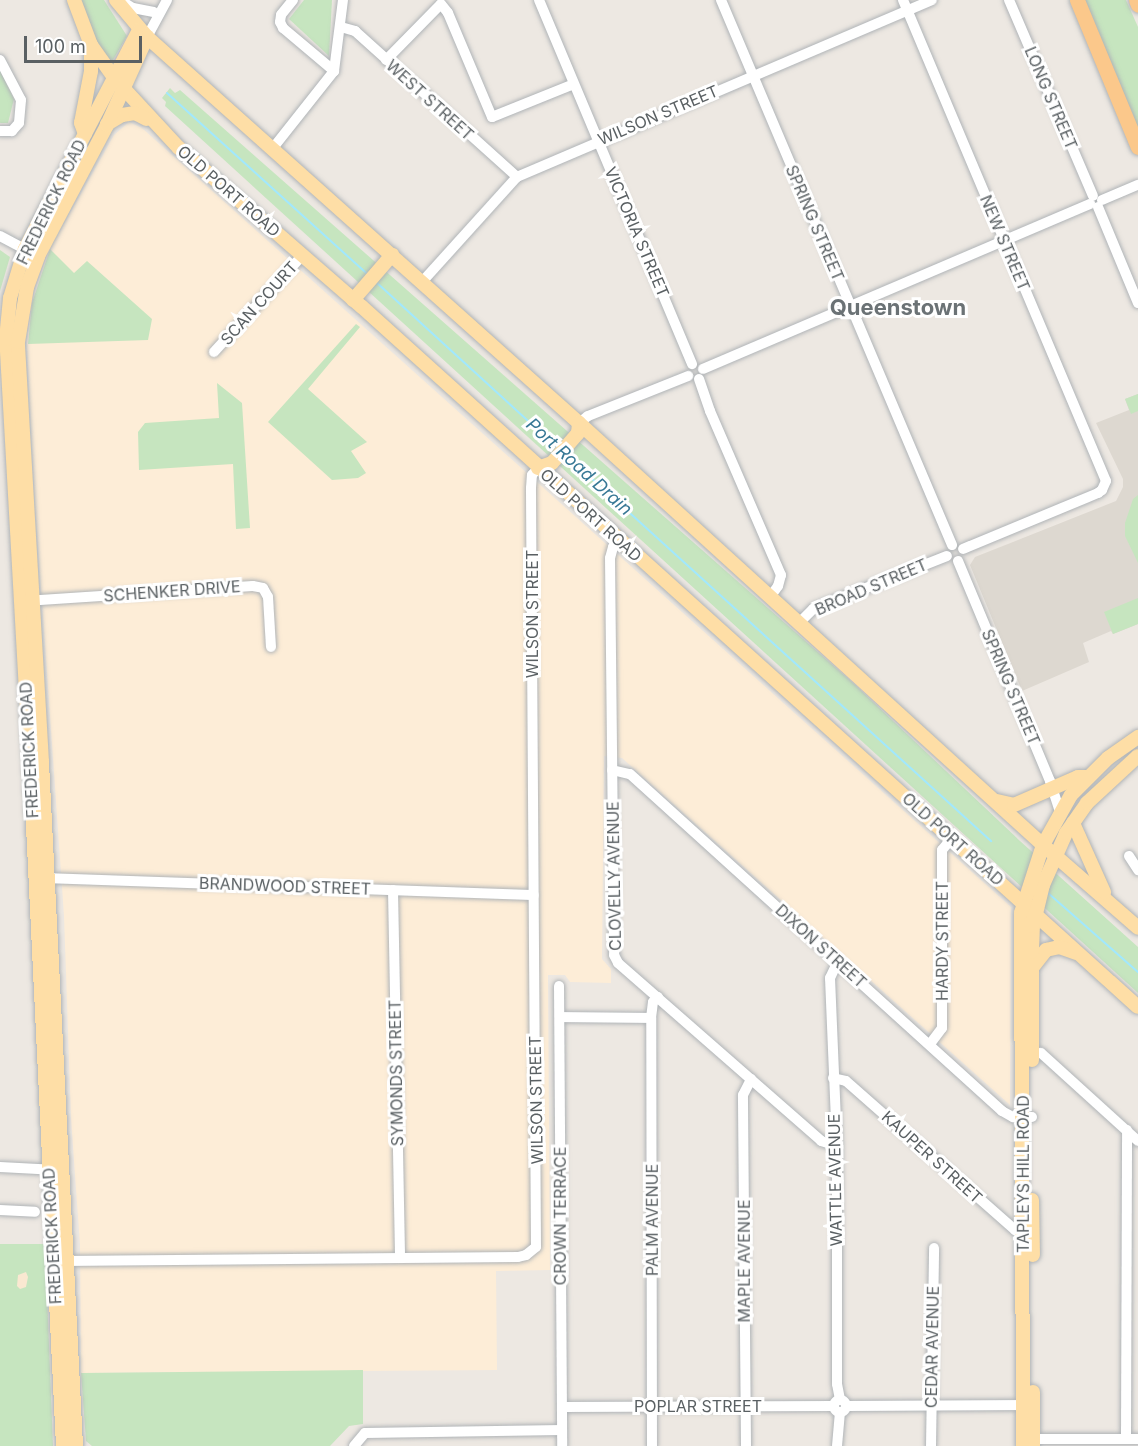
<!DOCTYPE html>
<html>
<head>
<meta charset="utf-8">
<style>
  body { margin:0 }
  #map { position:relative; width:1138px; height:1446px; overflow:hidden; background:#ede8e2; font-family:Inter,sans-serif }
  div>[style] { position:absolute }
  .commercial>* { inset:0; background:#fdedd7 }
  .education>* { inset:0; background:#ddd8d0 }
  .green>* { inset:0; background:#c6e5bf }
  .sand>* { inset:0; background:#fae8d1 }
  .stream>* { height:2px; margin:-1px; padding:0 1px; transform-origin:1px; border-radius:1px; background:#a1e8fe }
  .roads { filter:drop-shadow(0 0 2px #b0b4b7) drop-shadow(0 0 2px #b0b4b7) }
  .minor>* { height:10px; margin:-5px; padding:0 5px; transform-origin:5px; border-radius:5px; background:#fff }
  .minor>.ring { margin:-5px; padding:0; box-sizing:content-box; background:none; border:10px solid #fff; border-radius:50% }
  .major>* { height:14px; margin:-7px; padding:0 7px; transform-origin:7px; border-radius:7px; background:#fedea6 }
  .highway>* { height:15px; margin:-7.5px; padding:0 7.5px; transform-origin:7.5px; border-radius:7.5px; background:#fbc88b }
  span { translate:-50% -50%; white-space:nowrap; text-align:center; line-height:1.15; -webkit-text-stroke:6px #fff; paint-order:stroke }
  .street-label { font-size:16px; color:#5a6063 }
  .water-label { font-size:18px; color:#377895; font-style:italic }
  .district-label { font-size:22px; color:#6b7275; font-weight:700 }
  .scale { position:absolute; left:24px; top:36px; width:118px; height:27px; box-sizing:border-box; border:3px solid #5a6063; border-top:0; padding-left:8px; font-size:18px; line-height:21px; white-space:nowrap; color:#5a6063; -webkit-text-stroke:4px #fff; paint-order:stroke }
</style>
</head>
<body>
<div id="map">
  <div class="commercial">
    <i style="clip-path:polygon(129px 122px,142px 128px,1011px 907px,1010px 1105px,622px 758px,604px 756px,602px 959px,611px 969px,611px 983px,570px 982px,565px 975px,548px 975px,550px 1270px,496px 1271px,497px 1370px,81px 1373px,80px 1245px,71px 1119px,64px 916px,35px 502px,27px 345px,32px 303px,50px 249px,114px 135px)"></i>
  </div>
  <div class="education">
    <i style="clip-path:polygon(1138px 394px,1138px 624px,1113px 634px,1111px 631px,1083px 643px,1089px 662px,1022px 691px,970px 565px,975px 557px,1116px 501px,1123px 487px,1123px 479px,1096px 423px,1129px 410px,1125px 399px)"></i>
  </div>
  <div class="green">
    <i style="clip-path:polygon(81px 0,104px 0,127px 36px,110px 65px,99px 48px)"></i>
    <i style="clip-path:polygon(304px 0,332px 0,329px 56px,289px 19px)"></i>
    <i style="clip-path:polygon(1082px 0,1126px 0,1138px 27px,1138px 133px)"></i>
    <i style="clip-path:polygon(0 71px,14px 99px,8px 123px,0 123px)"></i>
    <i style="clip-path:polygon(170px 88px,175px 93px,180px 90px,853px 683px,1020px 841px,1138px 947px,1138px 993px,165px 106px,166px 102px,162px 98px)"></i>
    <i style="clip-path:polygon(50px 249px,74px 273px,87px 261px,152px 319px,148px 340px,28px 344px,32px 303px)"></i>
    <i style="clip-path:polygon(0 250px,10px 257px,0 291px)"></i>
    <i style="clip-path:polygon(356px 324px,360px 327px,308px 389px,367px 442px,351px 451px,366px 473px,358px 478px,332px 480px,268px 422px)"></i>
    <i style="clip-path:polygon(217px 383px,242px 403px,250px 528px,236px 529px,233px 464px,139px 470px,138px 432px,145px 423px,219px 418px)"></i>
    <i style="clip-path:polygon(1138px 394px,1138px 411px,1131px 414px,1125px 399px)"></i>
    <i style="clip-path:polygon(1138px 495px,1138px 563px,1125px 536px,1125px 523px,1133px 499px)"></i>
    <i style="clip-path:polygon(1138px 598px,1138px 624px,1113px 634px,1104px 612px)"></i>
    <i style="clip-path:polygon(0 1244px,45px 1244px,53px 1446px,0 1446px)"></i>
    <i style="clip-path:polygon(363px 1370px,363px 1424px,349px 1426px,330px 1446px,92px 1446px,86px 1441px,81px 1373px)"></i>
  </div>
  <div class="sand">
    <i style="clip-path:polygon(26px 1272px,28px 1277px,26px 1287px,20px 1289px,17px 1286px,18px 1275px)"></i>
  </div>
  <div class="stream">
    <i style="left:167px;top:93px;width:270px;rotate:42.1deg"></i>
    <i style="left:376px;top:282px;width:246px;rotate:42.4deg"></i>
    <i style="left:567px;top:456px;width:573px;rotate:42.24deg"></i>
    <i style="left:1048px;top:893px;width:120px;rotate:41.3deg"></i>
  </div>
  <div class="roads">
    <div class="minor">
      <i style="left:120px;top:0;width:15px;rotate:32deg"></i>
      <i style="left:133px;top:8px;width:21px;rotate:11deg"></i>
      <i style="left:293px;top:0;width:19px;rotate:129deg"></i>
      <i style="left:281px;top:15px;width:7px;rotate:98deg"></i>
      <i style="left:280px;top:22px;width:7px;rotate:63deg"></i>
      <i style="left:283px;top:28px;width:67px;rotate:40.1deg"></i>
      <i style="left:539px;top:0;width:395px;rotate:67.2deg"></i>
      <i style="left:721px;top:0;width:592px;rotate:67.03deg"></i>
      <i style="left:903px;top:0;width:522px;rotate:67.12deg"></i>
      <i style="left:1106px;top:481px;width:10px;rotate:114deg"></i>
      <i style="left:1102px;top:490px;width:5px;rotate:143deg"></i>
      <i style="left:1098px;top:493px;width:146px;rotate:157.5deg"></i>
      <i style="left:1009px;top:0;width:213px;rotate:66.8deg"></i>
      <i style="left:341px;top:27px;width:15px;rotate:16deg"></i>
      <i style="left:355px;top:31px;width:218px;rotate:42deg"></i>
      <i style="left:147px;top:37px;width:42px;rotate:-61.6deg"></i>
      <i style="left:0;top:60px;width:45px;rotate:62.3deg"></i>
      <i style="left:21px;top:100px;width:23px;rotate:95deg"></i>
      <i style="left:19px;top:123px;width:11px;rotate:131deg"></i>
      <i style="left:12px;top:131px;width:12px;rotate:180deg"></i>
      <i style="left:386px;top:60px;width:78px;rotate:-45.5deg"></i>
      <i style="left:441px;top:4px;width:11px;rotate:52deg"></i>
      <i style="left:448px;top:13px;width:113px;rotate:67.1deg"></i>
      <i style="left:492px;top:117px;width:88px;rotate:-21.9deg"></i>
      <i style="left:273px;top:148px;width:98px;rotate:-51.6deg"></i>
      <i style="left:334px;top:71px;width:72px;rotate:-82.8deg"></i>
      <i style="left:1102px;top:200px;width:39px;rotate:-23deg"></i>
      <i style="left:1098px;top:207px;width:104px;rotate:67.4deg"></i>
      <i style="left:0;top:236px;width:36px;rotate:28deg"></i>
      <i style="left:422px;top:282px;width:142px;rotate:-47.9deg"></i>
      <i style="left:517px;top:177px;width:451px;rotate:-23.1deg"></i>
      <i style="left:214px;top:352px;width:132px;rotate:-47.5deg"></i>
      <i style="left:703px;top:369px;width:421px;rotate:-23.1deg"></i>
      <i style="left:699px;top:379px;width:34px;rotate:71deg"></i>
      <i style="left:710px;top:411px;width:179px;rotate:66.6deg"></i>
      <i style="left:781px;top:575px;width:11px;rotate:105deg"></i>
      <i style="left:778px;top:586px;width:14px;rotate:126deg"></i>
      <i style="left:579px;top:423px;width:11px;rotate:-38deg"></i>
      <i style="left:588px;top:416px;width:108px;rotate:-21.8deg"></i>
      <i style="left:619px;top:540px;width:9px;rotate:131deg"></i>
      <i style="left:613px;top:547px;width:11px;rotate:105deg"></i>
      <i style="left:610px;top:558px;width:397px;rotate:89.4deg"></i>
      <i style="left:614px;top:955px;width:9px;rotate:63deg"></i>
      <i style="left:618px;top:963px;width:270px;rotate:41.2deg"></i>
      <i style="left:821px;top:1141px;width:17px;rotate:17deg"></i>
      <i style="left:958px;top:561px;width:238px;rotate:67.3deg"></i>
      <i style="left:1050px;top:781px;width:33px;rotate:72deg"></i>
      <i style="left:25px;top:601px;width:228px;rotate:-3.8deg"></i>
      <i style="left:253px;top:586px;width:10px;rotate:11deg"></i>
      <i style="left:263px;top:588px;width:10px;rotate:61deg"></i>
      <i style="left:268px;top:597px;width:50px;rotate:86.6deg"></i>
      <i style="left:799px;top:623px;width:20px;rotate:-45deg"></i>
      <i style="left:813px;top:609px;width:144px;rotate:-21.6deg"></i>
      <i style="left:612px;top:770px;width:18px;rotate:13deg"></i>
      <i style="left:630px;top:774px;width:502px;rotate:42.17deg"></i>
      <i style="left:1002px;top:1111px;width:13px;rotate:29deg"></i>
      <i style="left:1013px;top:1117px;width:19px"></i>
      <i style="left:1129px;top:856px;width:17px;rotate:57deg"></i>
      <i style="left:42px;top:878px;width:492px;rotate:2deg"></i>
      <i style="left:393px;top:890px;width:367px;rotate:88.9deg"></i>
      <i style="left:838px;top:961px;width:19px;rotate:115deg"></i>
      <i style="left:830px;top:978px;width:168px;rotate:87.6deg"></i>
      <i style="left:837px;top:1146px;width:238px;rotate:90deg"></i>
      <i style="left:837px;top:1384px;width:16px;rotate:79deg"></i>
      <i style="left:559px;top:986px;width:460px;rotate:89.6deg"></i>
      <i style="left:560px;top:1017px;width:91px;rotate:0.6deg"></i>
      <i style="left:930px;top:1044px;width:20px;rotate:-53deg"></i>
      <i style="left:942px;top:1028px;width:178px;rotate:-90deg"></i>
      <i style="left:942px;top:850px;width:16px;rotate:-50deg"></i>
      <i style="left:1025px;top:1052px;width:16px;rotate:4deg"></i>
      <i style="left:1041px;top:1053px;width:131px;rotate:42.2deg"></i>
      <i style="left:833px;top:1078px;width:13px;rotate:13deg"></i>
      <i style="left:846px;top:1081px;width:225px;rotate:41.4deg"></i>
      <i style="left:1015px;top:1230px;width:14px;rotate:12deg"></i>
      <i style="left:0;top:1167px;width:57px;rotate:3deg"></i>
      <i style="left:0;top:1210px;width:35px;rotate:3deg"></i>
      <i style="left:61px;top:1261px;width:457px;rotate:-0.5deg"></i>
      <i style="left:518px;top:1257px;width:8px;rotate:-14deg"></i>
      <i style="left:526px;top:1255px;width:13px;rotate:-39deg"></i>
      <i style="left:536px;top:1247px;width:759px;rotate:-90.38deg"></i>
      <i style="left:531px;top:488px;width:13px;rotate:-86deg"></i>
      <i style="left:532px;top:475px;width:9px;rotate:-49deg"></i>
      <i class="ring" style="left:834px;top:1400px;width:2px;height:2px"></i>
      <i style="left:847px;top:1406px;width:182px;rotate:-0.3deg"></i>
      <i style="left:562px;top:1407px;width:272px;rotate:-0.2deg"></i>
      <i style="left:1033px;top:1439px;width:105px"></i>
      <i style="left:1126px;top:1439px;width:309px;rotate:-89.8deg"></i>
      <i style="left:354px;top:1446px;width:17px;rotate:-50deg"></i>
      <i style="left:365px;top:1433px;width:197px;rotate:-0.9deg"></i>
      <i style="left:652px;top:1446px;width:428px;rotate:-90.1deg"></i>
      <i style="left:651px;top:1018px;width:16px;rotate:-83deg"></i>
      <i style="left:653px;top:1002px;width:7px;rotate:-45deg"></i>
      <i style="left:746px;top:1446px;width:351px;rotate:-90.5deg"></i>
      <i style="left:743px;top:1095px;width:18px;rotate:-63deg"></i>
      <i style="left:837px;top:1446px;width:33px;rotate:-85deg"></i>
      <i style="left:931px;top:1446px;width:198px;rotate:-89.1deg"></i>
    </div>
    <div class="major">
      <i style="left:74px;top:0;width:48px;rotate:69.3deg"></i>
      <i style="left:91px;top:45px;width:42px;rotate:54.8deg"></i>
      <i style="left:115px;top:79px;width:94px;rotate:47.2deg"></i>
      <i style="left:179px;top:148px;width:241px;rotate:41deg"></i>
      <i style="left:361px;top:306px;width:1046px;rotate:42.06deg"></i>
      <i style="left:116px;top:0;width:48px;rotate:50deg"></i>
      <i style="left:147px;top:37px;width:579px;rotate:41.78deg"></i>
      <i style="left:579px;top:423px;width:627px;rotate:42.29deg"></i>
      <i style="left:1043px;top:845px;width:126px;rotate:41.1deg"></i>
      <i style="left:107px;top:124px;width:17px;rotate:-31deg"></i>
      <i style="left:122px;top:115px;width:13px;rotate:-9deg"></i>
      <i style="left:135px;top:113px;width:13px;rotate:27deg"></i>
      <i style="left:85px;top:134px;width:12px;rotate:-110deg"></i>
      <i style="left:81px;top:123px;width:53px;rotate:-79.1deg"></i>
      <i style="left:91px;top:71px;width:26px;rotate:-90deg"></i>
      <i style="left:353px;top:300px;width:60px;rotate:-49.1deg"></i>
      <i style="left:538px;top:468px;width:15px;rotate:-20deg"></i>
      <i style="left:552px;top:463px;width:40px;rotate:-49deg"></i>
      <i style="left:578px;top:433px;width:10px;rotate:-84deg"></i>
      <i style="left:997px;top:801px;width:17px;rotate:13deg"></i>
      <i style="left:1014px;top:805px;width:70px;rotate:-23.6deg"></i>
      <i style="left:1078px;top:777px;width:9px"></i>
      <i style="left:1073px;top:823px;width:76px;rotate:65.8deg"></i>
      <i style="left:1032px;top:968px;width:23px;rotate:-52deg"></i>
      <i style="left:1046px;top:950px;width:13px;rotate:-13deg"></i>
      <i style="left:1059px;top:947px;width:18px;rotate:19deg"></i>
      <i style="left:1032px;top:1060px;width:108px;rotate:-90deg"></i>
      <i style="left:1032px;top:952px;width:26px;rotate:-88deg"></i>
      <i style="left:1033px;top:926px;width:42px;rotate:-76.3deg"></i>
      <i style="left:1043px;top:885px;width:57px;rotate:-66.1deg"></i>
      <i style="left:1066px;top:833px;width:37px;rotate:-55deg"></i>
      <i style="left:1087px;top:803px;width:69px;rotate:-42.7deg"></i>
      <i style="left:1032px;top:1200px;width:55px;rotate:89deg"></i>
      <i style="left:1033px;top:1392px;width:54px;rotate:90deg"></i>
      <i style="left:63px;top:1446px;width:684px;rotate:-92.77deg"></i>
      <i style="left:30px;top:763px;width:425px;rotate:-93.2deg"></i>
      <i style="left:6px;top:339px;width:41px;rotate:-84.4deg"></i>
      <i style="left:10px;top:298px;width:51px;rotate:-73deg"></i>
      <i style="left:25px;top:249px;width:247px;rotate:-62.5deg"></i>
      <i style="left:76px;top:1446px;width:685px;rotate:-92.85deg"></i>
      <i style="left:42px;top:762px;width:421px;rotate:-93.3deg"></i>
      <i style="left:18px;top:342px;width:56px;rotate:-80.7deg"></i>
      <i style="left:27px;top:287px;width:33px;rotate:-70deg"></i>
      <i style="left:38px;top:256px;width:148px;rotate:-62.2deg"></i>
      <i style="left:107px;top:125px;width:97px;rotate:-65.6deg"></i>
      <i style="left:1023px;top:1446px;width:533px;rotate:-90.21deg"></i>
      <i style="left:1021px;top:913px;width:71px;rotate:-72.1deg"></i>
      <i style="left:1043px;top:845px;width:57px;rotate:-60.8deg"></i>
      <i style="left:1071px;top:795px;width:52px;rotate:-45deg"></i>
      <i style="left:1108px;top:758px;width:37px;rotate:-35deg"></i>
    </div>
    <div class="highway">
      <i style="left:1077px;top:0;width:159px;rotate:67.5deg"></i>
      <i style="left:1136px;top:0;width:5px;rotate:68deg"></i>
    </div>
  </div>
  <div class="street-label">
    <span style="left:1051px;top:98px;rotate:67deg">LONG STREET</span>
    <span style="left:430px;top:100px;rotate:42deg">WEST STREET</span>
    <span style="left:658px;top:115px;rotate:-23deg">WILSON STREET</span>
    <span style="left:229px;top:191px;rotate:41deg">OLD PORT ROAD</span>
    <span style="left:51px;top:202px;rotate:-64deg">FREDERICK ROAD</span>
    <span style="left:815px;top:223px;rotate:67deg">SPRING STREET</span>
    <span style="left:637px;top:232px;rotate:67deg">VICTORIA STREET</span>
    <span style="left:1005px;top:243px;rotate:67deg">NEW STREET</span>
    <span style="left:259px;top:303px;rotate:-48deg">SCAN COURT</span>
    <span style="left:591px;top:515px;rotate:42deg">OLD PORT ROAD</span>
    <span style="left:871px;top:587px;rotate:-23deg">BROAD STREET</span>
    <span style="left:172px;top:591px;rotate:-4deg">SCHENKER DRIVE</span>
    <span style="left:532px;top:614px;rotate:-90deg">WILSON STREET</span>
    <span style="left:1011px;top:687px;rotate:67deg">SPRING STREET</span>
    <span style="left:29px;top:750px;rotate:-93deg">FREDERICK ROAD</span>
    <span style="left:953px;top:839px;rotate:42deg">OLD PORT ROAD</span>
    <span style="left:614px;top:876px;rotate:-91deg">CLOVELLY AVENUE</span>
    <span style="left:285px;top:886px;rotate:2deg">BRANDWOOD STREET</span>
    <span style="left:942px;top:941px;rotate:-90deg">HARDY STREET</span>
    <span style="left:821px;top:946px;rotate:42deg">DIXON STREET</span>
    <span style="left:396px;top:1073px;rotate:-91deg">SYMONDS STREET</span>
    <span style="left:536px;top:1100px;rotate:-91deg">WILSON STREET</span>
    <span style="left:932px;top:1157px;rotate:42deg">KAUPER STREET</span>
    <span style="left:1023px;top:1174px;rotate:-90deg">TAPLEYS HILL ROAD</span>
    <span style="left:835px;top:1180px;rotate:-91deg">WATTLE AVENUE</span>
    <span style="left:560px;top:1216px;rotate:-90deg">CROWN TERRACE</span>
    <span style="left:652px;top:1220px;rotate:-90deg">PALM AVENUE</span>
    <span style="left:52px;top:1236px;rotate:-93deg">FREDERICK ROAD</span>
    <span style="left:744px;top:1261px;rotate:-90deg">MAPLE AVENUE</span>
    <span style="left:932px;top:1347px;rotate:-89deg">CEDAR AVENUE</span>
    <span style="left:698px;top:1406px">POPLAR STREET</span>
  </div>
  <div class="water-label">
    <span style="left:579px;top:467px;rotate:42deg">Port Road Drain</span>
  </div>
  <div class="district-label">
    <span style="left:898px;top:308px">Queenstown</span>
  </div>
  <div class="scale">100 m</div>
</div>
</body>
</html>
